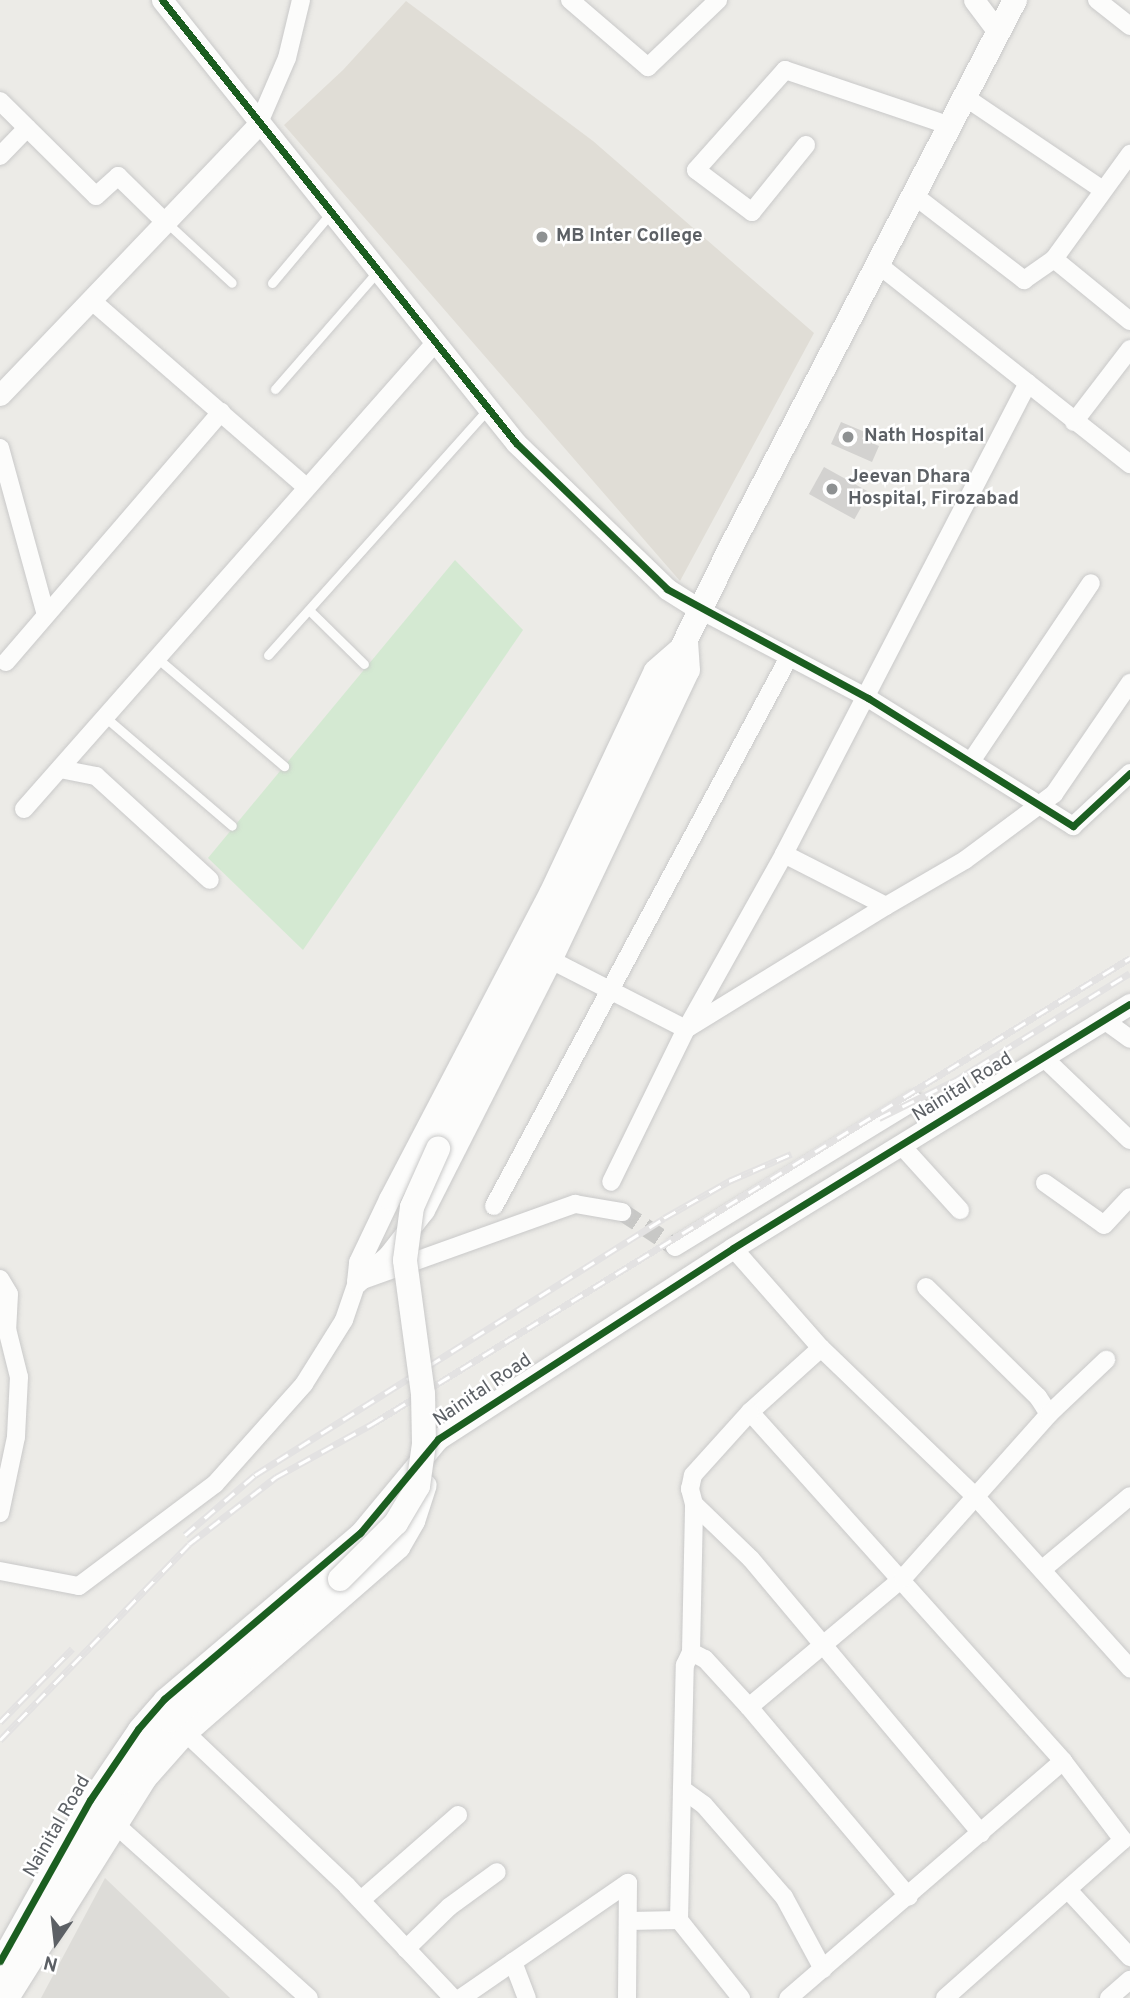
<!DOCTYPE html>
<html>
<head>
<meta charset="utf-8">
<style>
  body { margin:0 }
  #map { position:relative; width:1130px; height:1998px; overflow:hidden; background:#ecebe7; font-family:Overpass,sans-serif }
  div>[style] { position:absolute }
  .industrial>* { inset:0; background:#dddcd8 }
  .education>* { inset:0; background:#e0ddd6 }
  .green>* { inset:0; background:#d4e9d2 }
  .building>* { inset:0; background:#d3d2d0; transform-origin:0 0 }
  .minor-tunnel>* { height:18px; margin-top:-9px; transform-origin:0; background:repeating-linear-gradient(90deg,#c8c8c6 0 18px,transparent 0 27px) }
  .roads { filter:drop-shadow(0 0 2px #c9c9c9) drop-shadow(0 0 2px #c9c9c9) }
  .service>* { height:9px; margin:-4.5px; padding:0 4.5px; transform-origin:4.5px; border-radius:4.5px; background:#fcfcfb }
  .minor>* { height:18px; margin:-9px; padding:0 9px; transform-origin:9px; border-radius:9px; background:#fcfcfb }
  .tertiary>* { height:21px; margin:-10.5px; padding:0 10.5px; transform-origin:10.5px; border-radius:10.5px; background:#fcfcfb }
  .secondary>* { height:24px; margin:-12px; padding:0 12px; transform-origin:12px; border-radius:12px; background:#fcfcfb }
  .rail>* { height:7px; margin-top:-3.5px; transform-origin:0; background:repeating-linear-gradient(90deg,#fff 0 13px,#e3e2e2 0 26px); box-sizing:border-box; border-block:2px solid #e3e2e2 }
  .bridges { filter:drop-shadow(0 0 2px #c9c9c9) drop-shadow(0 0 2px #c9c9c9) }
  .secondary-bridge>* { height:24px; margin:-12px; padding:0 12px; transform-origin:12px; border-radius:12px; background:#fcfcfb }
  .cycleway>* { height:7px; margin:-3.5px; padding:0 3.5px; transform-origin:3.5px; border-radius:3.5px; background:#1b5e20 }
  .dots>* { width:19px; height:19px; translate:-50% -50%; box-sizing:border-box; border:4px solid #fff; border-radius:50% }
  span { translate:-50% -50%; white-space:nowrap; text-align:center; line-height:1.15; -webkit-text-stroke:5px #fff; paint-order:stroke }
  .poi-label { font-size:19px; color:#5c6065; font-weight:700 }
  .left { translate:0 -50%; text-align:left }
  .street-label { font-size:19px; color:#5c6065 }
  .north { position:absolute; left:21px; top:1907px; width:70px; height:70px; -webkit-text-stroke:5px #fff; paint-order:stroke; rotate:194deg; font-size:19px; font-weight:700; line-height:28px; text-align:center; color:#5c6065 }
  .north::after { content:''; display:block; margin:auto; width:24px; height:32px; background:#5c6065; clip-path:polygon(50% 0,100% 100%,50% 72%,0 100%) }
</style>
</head>
<body>
<div id="map">
  <div class="industrial">
    <i style="clip-path:polygon(105px 1878px,230px 1998px,41px 1998px)"></i>
  </div>
  <div class="education">
    <i style="clip-path:polygon(406px 1px,593px 141px,814px 333px,680px 581px,284px 125px,343px 70px)"></i>
  </div>
  <div class="green">
    <i style="clip-path:polygon(455px 560px,523px 630px,303px 950px,208px 858px)"></i>
  </div>
  <div class="building">
    <i style="clip-path:polygon(841px 422px,865px 432px,862px 439px,879px 446px,872px 462px,831px 444px)"></i>
    <i style="left:824px;top:467px;width:52px;height:31px;rotate:29deg"></i>
  </div>
  <div class="minor-tunnel">
    <i style="left:622px;top:1212px;width:64px;rotate:33.4deg"></i>
  </div>
  <div class="roads">
    <div class="service">
      <i style="left:167px;top:223px;width:88px;rotate:42.7deg"></i>
      <i style="left:272px;top:283px;width:90px;rotate:-50deg"></i>
      <i style="left:275px;top:389px;width:155px;rotate:-48.9deg"></i>
      <i style="left:309px;top:610px;width:77px;rotate:44.5deg"></i>
      <i style="left:268px;top:655px;width:330px;rotate:-48.2deg"></i>
      <i style="left:157px;top:658px;width:167px;rotate:40.4deg"></i>
      <i style="left:105px;top:717px;width:167px;rotate:40.6deg"></i>
    </div>
    <div class="minor">
      <i style="left:570px;top:0;width:103px;rotate:40.7deg"></i>
      <i style="left:648px;top:67px;width:97px;rotate:-43.7deg"></i>
      <i style="left:1097px;top:0;width:42px;rotate:38.2deg"></i>
      <i style="left:965px;top:97px;width:166px;rotate:34deg"></i>
      <i style="left:0;top:101px;width:135px;rotate:44.7deg"></i>
      <i style="left:96px;top:196px;width:30px;rotate:-42deg"></i>
      <i style="left:118px;top:176px;width:66px;rotate:44.4deg"></i>
      <i style="left:258px;top:125px;width:73px;rotate:-66.6deg"></i>
      <i style="left:287px;top:58px;width:60px;rotate:-76.4deg"></i>
      <i style="left:806px;top:145px;width:86px;rotate:128.9deg"></i>
      <i style="left:752px;top:212px;width:70px;rotate:-143.1deg"></i>
      <i style="left:696px;top:170px;width:134px;rotate:-48.3deg"></i>
      <i style="left:785px;top:70px;width:174px;rotate:18.7deg"></i>
      <i style="left:0;top:156px;width:39px;rotate:-46deg"></i>
      <i style="left:915px;top:196px;width:138px;rotate:37.6deg"></i>
      <i style="left:1024px;top:280px;width:37px;rotate:-35deg"></i>
      <i style="left:1054px;top:259px;width:130px;rotate:-54.1deg"></i>
      <i style="left:1054px;top:259px;width:98px;rotate:39.2deg"></i>
      <i style="left:880px;top:266px;width:319px;rotate:38.4deg"></i>
      <i style="left:91px;top:300px;width:286px;rotate:41deg"></i>
      <i style="left:1028px;top:383px;width:530px;rotate:117.39deg"></i>
      <i style="left:784px;top:854px;width:114px;rotate:27deg"></i>
      <i style="left:886px;top:906px;width:91px;rotate:-30.2deg"></i>
      <i style="left:965px;top:860px;width:111px;rotate:-36.6deg"></i>
      <i style="left:1054px;top:794px;width:135px;rotate:-55.6deg"></i>
      <i style="left:1074px;top:422px;width:92px;rotate:-52.5deg"></i>
      <i style="left:0;top:448px;width:173px;rotate:74.6deg"></i>
      <i style="left:702px;top:611px;width:187px;rotate:27.7deg"></i>
      <i style="left:868px;top:698px;width:242px;rotate:32deg"></i>
      <i style="left:1073px;top:826px;width:78px;rotate:-42.9deg"></i>
      <i style="left:6px;top:662px;width:330px;rotate:-49.3deg"></i>
      <i style="left:972px;top:760px;width:213px;rotate:-56.1deg"></i>
      <i style="left:60px;top:769px;width:37px;rotate:11deg"></i>
      <i style="left:96px;top:776px;width:154px;rotate:42.4deg"></i>
      <i style="left:24px;top:809px;width:621px;rotate:-48.59deg"></i>
      <i style="left:551px;top:960px;width:152px;rotate:27.1deg"></i>
      <i style="left:686px;top:1029px;width:170px;rotate:116.1deg"></i>
      <i style="left:1104px;top:1020px;width:32px;rotate:36deg"></i>
      <i style="left:688px;top:1026px;width:197px;rotate:-60.8deg"></i>
      <i style="left:686px;top:1029px;width:235px;rotate:-31.6deg"></i>
      <i style="left:1043px;top:1057px;width:120px;rotate:43.7deg"></i>
      <i style="left:901px;top:1145px;width:88px;rotate:47.8deg"></i>
      <i style="left:1045px;top:1183px;width:72px;rotate:35.4deg"></i>
      <i style="left:1104px;top:1225px;width:38px;rotate:-47deg"></i>
      <i style="left:494px;top:1206px;width:623px;rotate:-61.75deg"></i>
      <i style="left:675px;top:1247px;width:280px;rotate:-31.4deg"></i>
      <i style="left:914px;top:1101px;width:31px;rotate:48deg"></i>
      <i style="left:733px;top:1248px;width:133px;rotate:48.7deg"></i>
      <i style="left:821px;top:1348px;width:96px;rotate:138deg"></i>
      <i style="left:750px;top:1412px;width:469px;rotate:48.1deg"></i>
      <i style="left:1063px;top:1761px;width:363px;rotate:139.2deg"></i>
      <i style="left:0;top:1279px;width:17px;rotate:59deg"></i>
      <i style="left:9px;top:1294px;width:35px;rotate:93deg"></i>
      <i style="left:7px;top:1329px;width:49px;rotate:76deg"></i>
      <i style="left:19px;top:1377px;width:60px;rotate:92.9deg"></i>
      <i style="left:16px;top:1437px;width:78px;rotate:101.9deg"></i>
      <i style="left:926px;top:1287px;width:157px;rotate:44.5deg"></i>
      <i style="left:1038px;top:1397px;width:20px;rotate:57deg"></i>
      <i style="left:821px;top:1348px;width:214px;rotate:43.9deg"></i>
      <i style="left:975px;top:1496px;width:232px;rotate:48deg"></i>
      <i style="left:694px;top:1504px;width:79px;rotate:44deg"></i>
      <i style="left:751px;top:1559px;width:358px;rotate:50deg"></i>
      <i style="left:1044px;top:1568px;width:112px;rotate:-39.9deg"></i>
      <i style="left:0;top:1571px;width:80px;rotate:10.8deg"></i>
      <i style="left:79px;top:1586px;width:170px;rotate:-36.9deg"></i>
      <i style="left:215px;top:1484px;width:134px;rotate:-48.3deg"></i>
      <i style="left:304px;top:1384px;width:75px;rotate:-58deg"></i>
      <i style="left:344px;top:1320px;width:40px;rotate:-71.1deg"></i>
      <i style="left:357px;top:1282px;width:232px;rotate:-19.7deg"></i>
      <i style="left:575px;top:1204px;width:48px;rotate:9.7deg"></i>
      <i style="left:691px;top:1652px;width:16px;rotate:27deg"></i>
      <i style="left:705px;top:1659px;width:65px;rotate:47.5deg"></i>
      <i style="left:749px;top:1707px;width:248px;rotate:49.9deg"></i>
      <i style="left:749px;top:1707px;width:201px;rotate:-40deg"></i>
      <i style="left:903px;top:1578px;width:220px;rotate:-48.3deg"></i>
      <i style="left:1049px;top:1414px;width:79px;rotate:-43.5deg"></i>
      <i style="left:186px;top:1733px;width:222px;rotate:43.5deg"></i>
      <i style="left:347px;top:1886px;width:154px;rotate:46.6deg"></i>
      <i style="left:682px;top:1789px;width:27px;rotate:36deg"></i>
      <i style="left:704px;top:1805px;width:122px;rotate:49deg"></i>
      <i style="left:784px;top:1897px;width:82px;rotate:61.6deg"></i>
      <i style="left:116px;top:1825px;width:259px;rotate:41.9deg"></i>
      <i style="left:1069px;top:1891px;width:90px;rotate:47.3deg"></i>
      <i style="left:361px;top:1900px;width:129px;rotate:-41.2deg"></i>
      <i style="left:628px;top:1921px;width:51px;rotate:-1.1deg"></i>
      <i style="left:406px;top:1949px;width:60px;rotate:-44.3deg"></i>
      <i style="left:449px;top:1907px;width:59px;rotate:-36.1deg"></i>
      <i style="left:513px;top:1962px;width:39px;rotate:69deg"></i>
      <i style="left:461px;top:1998px;width:203px;rotate:-34.6deg"></i>
      <i style="left:628px;top:1883px;width:115px;rotate:90.5deg"></i>
      <i style="left:741px;top:1998px;width:100px;rotate:-128.5deg"></i>
      <i style="left:679px;top:1920px;width:255px;rotate:-88.7deg"></i>
      <i style="left:685px;top:1665px;width:14px;rotate:-65deg"></i>
      <i style="left:691px;top:1652px;width:148px;rotate:-88.8deg"></i>
      <i style="left:694px;top:1504px;width:16px;rotate:-105deg"></i>
      <i style="left:690px;top:1489px;width:14px;rotate:-78deg"></i>
      <i style="left:693px;top:1475px;width:85px;rotate:-47.9deg"></i>
      <i style="left:945px;top:1998px;width:238px;rotate:-41.6deg"></i>
      <i style="left:1123px;top:1840px;width:99px;rotate:-127.2deg"></i>
      <i style="left:1109px;top:1998px;width:28px;rotate:-41deg"></i>
    </div>
    <div class="tertiary">
      <i style="left:162px;top:0;width:567px;rotate:51.37deg"></i>
      <i style="left:516px;top:443px;width:210px;rotate:44deg"></i>
      <i style="left:667px;top:589px;width:41px;rotate:32.2deg"></i>
      <i style="left:974px;top:0;width:40px;rotate:53deg"></i>
      <i style="left:0;top:395px;width:373px;rotate:-46.3deg"></i>
      <i style="left:357px;top:1282px;width:40px;rotate:-40deg"></i>
      <i style="left:388px;top:1256px;width:58px;rotate:-52deg"></i>
      <i style="left:424px;top:1210px;width:280px;rotate:-63.1deg"></i>
      <i style="left:551px;top:960px;width:321px;rotate:-64.6deg"></i>
      <i style="left:689px;top:670px;width:30px;rotate:-94deg"></i>
      <i style="left:357px;top:1282px;width:20px;rotate:-84deg"></i>
      <i style="left:359px;top:1262px;width:70px;rotate:-64.5deg"></i>
      <i style="left:389px;top:1199px;width:345px;rotate:-62.4deg"></i>
      <i style="left:549px;top:893px;width:246px;rotate:-64.8deg"></i>
      <i style="left:654px;top:670px;width:35px;rotate:-41deg"></i>
      <i style="left:0;top:1961px;width:184px;rotate:-60.8deg"></i>
      <i style="left:90px;top:1800px;width:86px;rotate:-55.9deg"></i>
      <i style="left:138px;top:1729px;width:40px;rotate:-49deg"></i>
      <i style="left:164px;top:1699px;width:257px;rotate:-40.3deg"></i>
      <i style="left:360px;top:1533px;width:122px;rotate:-50.3deg"></i>
      <i style="left:438px;top:1439px;width:351px;rotate:-32.9deg"></i>
      <i style="left:733px;top:1248px;width:466px;rotate:-31.6deg"></i>
      <i style="left:8px;top:1998px;width:260px;rotate:-57.9deg"></i>
      <i style="left:146px;top:1778px;width:60px;rotate:-48.4deg"></i>
      <i style="left:186px;top:1733px;width:283px;rotate:-41.1deg"></i>
      <i style="left:399px;top:1547px;width:30px;rotate:-60deg"></i>
      <i style="left:414px;top:1521px;width:38px;rotate:-72deg"></i>
    </div>
    <div class="secondary">
      <i style="left:438px;top:1149px;width:672px;rotate:-64.05deg"></i>
      <i style="left:732px;top:545px;width:614px;rotate:-62.56deg"></i>
      <i style="left:0;top:1988px;width:239px;rotate:-59.4deg"></i>
      <i style="left:122px;top:1782px;width:78px;rotate:-52.3deg"></i>
      <i style="left:170px;top:1720px;width:221px;rotate:-39.7deg"></i>
    </div>
  </div>
  <div class="rail">
    <i style="left:879px;top:1118px;width:86px;rotate:-26.3deg"></i>
    <i style="left:956px;top:1080px;width:204px;rotate:-31.6deg"></i>
    <i style="left:185px;top:1535px;width:92px;rotate:-40.6deg"></i>
    <i style="left:255px;top:1475px;width:128px;rotate:-32.2deg"></i>
    <i style="left:363px;top:1407px;width:355px;rotate:-32.1deg"></i>
    <i style="left:664px;top:1218px;width:75px;rotate:-29.6deg"></i>
    <i style="left:729px;top:1181px;width:68px;rotate:-23.5deg"></i>
    <i style="left:0;top:1722px;width:103px;rotate:-45.4deg"></i>
    <i style="left:0;top:1740px;width:272px;rotate:-46deg"></i>
    <i style="left:189px;top:1544px;width:110px;rotate:-37.6deg"></i>
    <i style="left:276px;top:1477px;width:110px;rotate:-28.9deg"></i>
    <i style="left:372px;top:1424px;width:890px;rotate:-31.58deg"></i>
  </div>
  <div class="bridges">
    <div class="secondary-bridge">
      <i style="left:340px;top:1579px;width:79px;rotate:-45deg"></i>
      <i style="left:396px;top:1523px;width:43px;rotate:-59.3deg"></i>
      <i style="left:418px;top:1486px;width:42px;rotate:-81.9deg"></i>
      <i style="left:424px;top:1444px;width:50px;rotate:-91.1deg"></i>
      <i style="left:423px;top:1394px;width:135px;rotate:-97.7deg"></i>
      <i style="left:405px;top:1260px;width:53px;rotate:-82.5deg"></i>
      <i style="left:412px;top:1207px;width:64px;rotate:-65.9deg"></i>
    </div>
  </div>
  <div class="cycleway">
    <i style="left:162px;top:0;width:567px;rotate:51.37deg"></i>
    <i style="left:516px;top:443px;width:210px;rotate:44deg"></i>
    <i style="left:667px;top:589px;width:229px;rotate:28.5deg"></i>
    <i style="left:868px;top:698px;width:242px;rotate:32deg"></i>
    <i style="left:1073px;top:826px;width:78px;rotate:-42.9deg"></i>
    <i style="left:0;top:1961px;width:184px;rotate:-60.8deg"></i>
    <i style="left:90px;top:1800px;width:86px;rotate:-55.9deg"></i>
    <i style="left:138px;top:1729px;width:40px;rotate:-49deg"></i>
    <i style="left:164px;top:1699px;width:257px;rotate:-40.3deg"></i>
    <i style="left:360px;top:1533px;width:122px;rotate:-50.3deg"></i>
    <i style="left:438px;top:1439px;width:351px;rotate:-32.9deg"></i>
    <i style="left:733px;top:1248px;width:466px;rotate:-31.6deg"></i>
  </div>
  <div class="dots">
    <i style="left:542px;top:237px;background:#8e9192"></i>
    <i style="left:848px;top:437px;background:#8e9192"></i>
    <i style="left:832px;top:489px;background:#8e9192"></i>
  </div>
  <div class="poi-label">
    <span class="left" style="left:556px;top:237px">MB Inter College</span>
    <span class="left" style="left:864px;top:437px">Nath Hospital</span>
    <span class="left" style="left:848px;top:489px">Jeevan Dhara<br>Hospital, Firozabad</span>
  </div>
  <div class="street-label">
    <span style="left:963px;top:1088px;rotate:-32deg">Nainital Road</span>
    <span style="left:483px;top:1391px;rotate:-34deg">Nainital Road</span>
    <span style="left:58px;top:1827px;rotate:-60deg">Nainital Road</span>
  </div>
  <div class="north">N</div>
</div>
</body>
</html>
